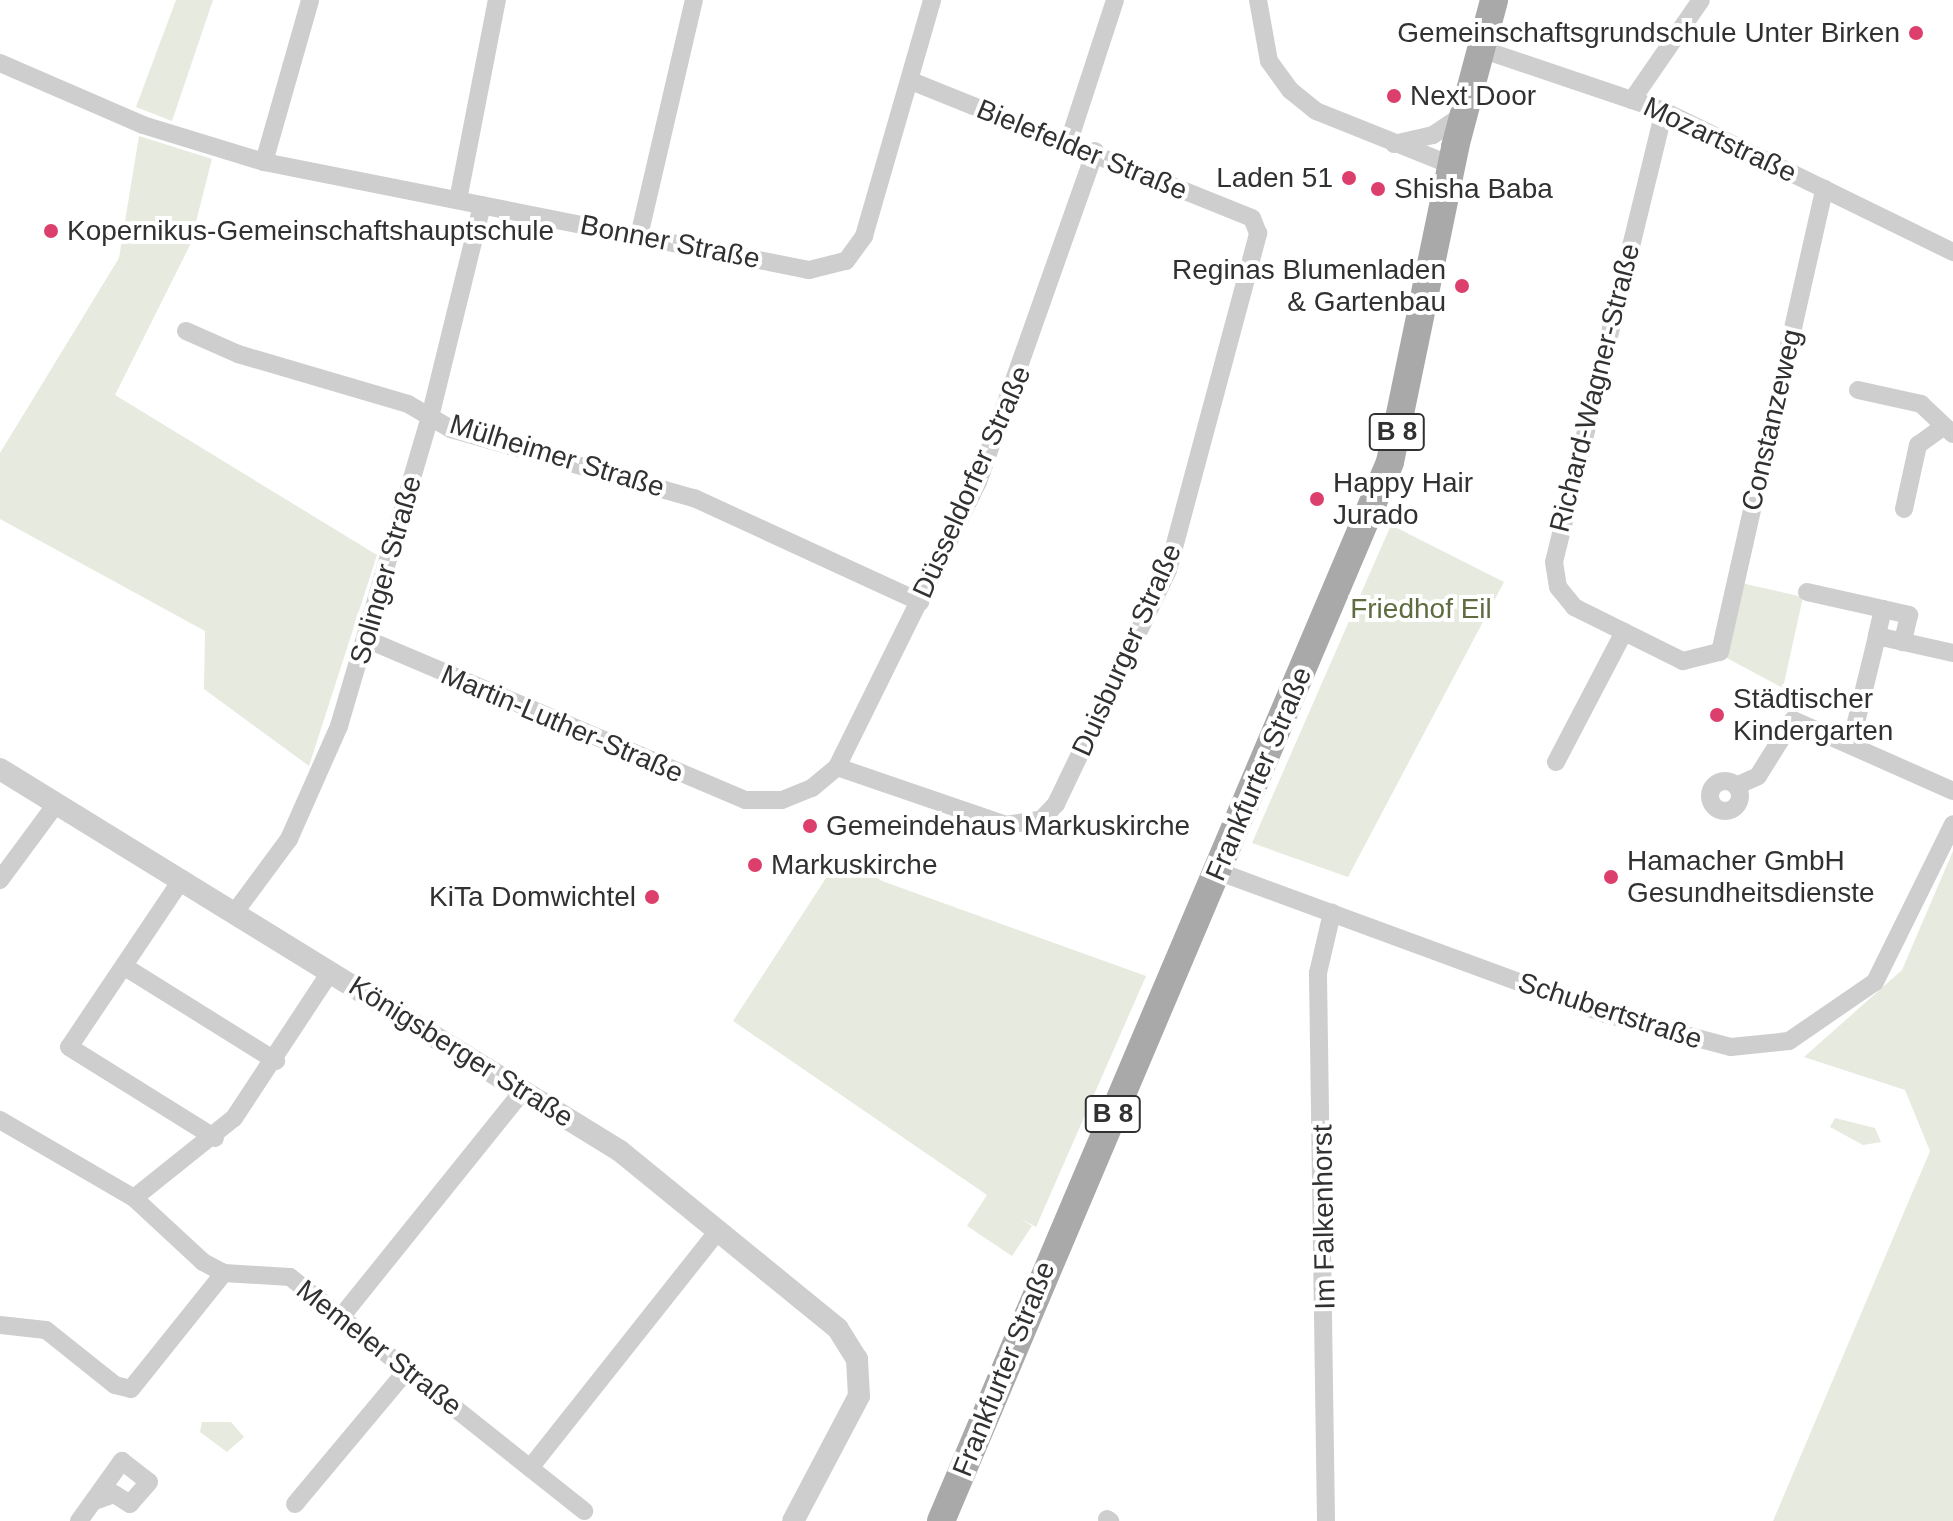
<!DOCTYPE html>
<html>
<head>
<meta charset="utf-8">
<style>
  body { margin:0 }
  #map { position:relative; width:1953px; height:1521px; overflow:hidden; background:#fff; font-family:Arial,sans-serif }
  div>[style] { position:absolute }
  .green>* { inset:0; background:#e7eade }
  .minor>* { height:18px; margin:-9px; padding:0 9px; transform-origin:9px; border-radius:9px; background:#cecece }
  .minor>.ring { margin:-9px; padding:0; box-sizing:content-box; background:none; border:18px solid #cecece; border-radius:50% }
  .tertiary>* { height:22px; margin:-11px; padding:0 11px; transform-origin:11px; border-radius:11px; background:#cecece }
  .primary>* { height:28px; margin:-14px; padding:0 14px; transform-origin:14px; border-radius:14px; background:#a9a9a9 }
  .dots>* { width:22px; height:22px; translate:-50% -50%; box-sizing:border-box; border:4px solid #fff; border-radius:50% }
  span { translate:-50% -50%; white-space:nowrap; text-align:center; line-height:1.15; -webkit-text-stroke:8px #fff; paint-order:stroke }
  .shield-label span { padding:2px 6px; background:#fff; border:2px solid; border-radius:6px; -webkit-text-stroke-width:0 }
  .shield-label { font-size:26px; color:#313131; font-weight:700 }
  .poi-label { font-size:28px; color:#313131 }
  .right { translate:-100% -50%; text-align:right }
  .left { translate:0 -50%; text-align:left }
  .street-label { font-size:28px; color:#313131 }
  .park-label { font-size:28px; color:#5e6c40 }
</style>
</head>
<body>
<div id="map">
  <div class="green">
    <i style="clip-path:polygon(176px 0,213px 0,172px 121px,136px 107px)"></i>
    <i style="clip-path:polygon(139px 136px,212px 159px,190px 245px,115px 395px,377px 555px,309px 766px,204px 689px,205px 631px,0 519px,0 453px,119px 258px)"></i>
    <i style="clip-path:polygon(1391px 525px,1504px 582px,1348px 877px,1252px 843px)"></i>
    <i style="clip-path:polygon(1741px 583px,1803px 597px,1783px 688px,1725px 657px)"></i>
    <i style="clip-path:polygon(1953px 851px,1953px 1521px,1773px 1521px,1930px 1151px,1905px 1090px,1804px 1057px,1902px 970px)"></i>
    <i style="clip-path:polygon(841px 855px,882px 881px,1146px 976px,1036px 1227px,1020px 1218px,1032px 1226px,1012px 1256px,967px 1226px,987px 1195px,733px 1021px)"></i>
    <i style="clip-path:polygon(1835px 1118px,1875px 1128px,1881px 1142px,1863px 1145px,1830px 1127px)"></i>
    <i style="clip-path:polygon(202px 1422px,231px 1422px,244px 1437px,227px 1452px,200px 1432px)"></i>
  </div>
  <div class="minor">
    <i style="left:1258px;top:0;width:62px;rotate:79.8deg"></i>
    <i style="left:1269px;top:61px;width:36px;rotate:54deg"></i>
    <i style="left:1290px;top:90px;width:33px;rotate:39deg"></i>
    <i style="left:1316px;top:111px;width:145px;rotate:21.8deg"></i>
    <i style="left:1478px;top:48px;width:196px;rotate:18.7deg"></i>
    <i style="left:1664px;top:111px;width:322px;rotate:26deg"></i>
    <i style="left:0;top:63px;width:156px;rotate:23.4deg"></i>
    <i style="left:143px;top:125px;width:127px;rotate:17deg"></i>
    <i style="left:264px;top:162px;width:556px;rotate:11.21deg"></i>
    <i style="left:809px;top:270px;width:38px;rotate:-14deg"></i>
    <i style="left:846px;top:261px;width:31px;rotate:-54deg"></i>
    <i style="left:864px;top:236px;width:246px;rotate:-73.9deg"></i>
    <i style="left:1632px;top:100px;width:121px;rotate:-55.4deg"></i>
    <i style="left:1664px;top:111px;width:464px;rotate:103.7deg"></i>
    <i style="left:1554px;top:562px;width:25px;rotate:81deg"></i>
    <i style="left:1558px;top:587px;width:26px;rotate:51deg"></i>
    <i style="left:1574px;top:607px;width:122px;rotate:26.4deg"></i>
    <i style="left:1683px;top:661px;width:38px;rotate:-14deg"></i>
    <i style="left:1720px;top:652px;width:475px;rotate:-77.3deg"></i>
    <i style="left:1069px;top:141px;width:148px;rotate:-71.9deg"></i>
    <i style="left:1394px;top:144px;width:40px;rotate:-13deg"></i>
    <i style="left:1433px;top:135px;width:36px;rotate:-34deg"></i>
    <i style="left:264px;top:162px;width:168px;rotate:-74.1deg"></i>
    <i style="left:458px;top:200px;width:204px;rotate:-79deg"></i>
    <i style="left:639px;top:236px;width:242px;rotate:-76.9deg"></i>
    <i style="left:186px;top:331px;width:57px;rotate:23.9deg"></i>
    <i style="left:238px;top:354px;width:177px;rotate:16.4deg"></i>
    <i style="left:408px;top:404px;width:50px;rotate:30.2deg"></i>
    <i style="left:451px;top:429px;width:253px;rotate:15.9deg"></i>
    <i style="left:694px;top:498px;width:249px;rotate:24.7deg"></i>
    <i style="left:1858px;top:390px;width:65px;rotate:12.5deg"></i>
    <i style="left:1921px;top:404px;width:44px;rotate:43.2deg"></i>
    <i style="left:1904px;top:509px;width:66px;rotate:-77.7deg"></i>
    <i style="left:1918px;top:445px;width:32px;rotate:-36deg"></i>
    <i style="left:1807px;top:592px;width:78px;rotate:12.6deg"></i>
    <i style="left:1883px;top:609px;width:28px;rotate:103deg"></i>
    <i style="left:1877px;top:636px;width:78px;rotate:12.6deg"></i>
    <i style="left:1883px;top:609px;width:27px;rotate:13deg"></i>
    <i style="left:1909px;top:615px;width:28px;rotate:103deg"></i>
    <i style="left:366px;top:639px;width:412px;rotate:23deg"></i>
    <i style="left:745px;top:800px;width:37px"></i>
    <i style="left:782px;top:800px;width:32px;rotate:-22deg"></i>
    <i style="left:812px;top:788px;width:33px;rotate:-40deg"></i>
    <i style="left:837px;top:767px;width:318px;rotate:-63.7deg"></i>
    <i style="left:978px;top:482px;width:351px;rotate:-70.5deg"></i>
    <i style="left:1851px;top:743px;width:110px;rotate:-76.3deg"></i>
    <i style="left:1556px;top:762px;width:147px;rotate:-62.4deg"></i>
    <i style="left:837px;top:767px;width:179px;rotate:18.9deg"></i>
    <i style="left:1006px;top:825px;width:36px;rotate:-9deg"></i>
    <i style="left:1042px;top:819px;width:21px;rotate:-47deg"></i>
    <i style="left:1056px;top:804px;width:259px;rotate:-64.4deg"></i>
    <i style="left:1168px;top:570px;width:349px;rotate:-75deg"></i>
    <i style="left:1258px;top:233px;width:16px;rotate:-112deg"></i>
    <i style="left:1252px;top:218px;width:365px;rotate:-158.1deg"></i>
    <i class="ring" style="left:1710px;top:781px;width:12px;height:12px"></i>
    <i style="left:1736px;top:786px;width:24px;rotate:-24deg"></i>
    <i style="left:1758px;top:776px;width:66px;rotate:-58deg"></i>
    <i style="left:1793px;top:720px;width:175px;rotate:23.9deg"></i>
    <i style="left:1217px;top:871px;width:414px;rotate:20.2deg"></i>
    <i style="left:1606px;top:1014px;width:129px;rotate:14.8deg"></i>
    <i style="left:1731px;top:1047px;width:58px;rotate:-5.9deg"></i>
    <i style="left:1789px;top:1041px;width:104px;rotate:-34.5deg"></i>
    <i style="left:1875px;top:982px;width:176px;rotate:-63.7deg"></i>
    <i style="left:182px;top:879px;width:202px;rotate:123.9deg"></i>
    <i style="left:69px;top:1047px;width:172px;rotate:31.9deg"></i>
    <i style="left:0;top:880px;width:94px;rotate:-53.6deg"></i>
    <i style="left:235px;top:912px;width:91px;rotate:-53.5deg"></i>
    <i style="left:289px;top:839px;width:124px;rotate:-66.1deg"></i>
    <i style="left:339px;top:726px;width:322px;rotate:-73.6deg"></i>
    <i style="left:430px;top:417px;width:218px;rotate:-76.2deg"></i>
    <i style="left:125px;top:967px;width:178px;rotate:31.9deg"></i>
    <i style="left:0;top:1120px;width:155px;rotate:30.2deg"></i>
    <i style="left:134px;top:1198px;width:94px;rotate:42.8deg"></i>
    <i style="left:203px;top:1262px;width:24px;rotate:28deg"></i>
    <i style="left:224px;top:1273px;width:66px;rotate:3.5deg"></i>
    <i style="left:290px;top:1277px;width:376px;rotate:38.5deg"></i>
    <i style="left:134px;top:1198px;width:128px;rotate:-38.7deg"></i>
    <i style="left:234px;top:1118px;width:176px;rotate:-56.6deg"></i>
    <i style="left:341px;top:1317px;width:290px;rotate:-51.2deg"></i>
    <i style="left:0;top:1325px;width:46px;rotate:6.2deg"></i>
    <i style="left:46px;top:1330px;width:88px;rotate:38.6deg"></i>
    <i style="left:115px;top:1385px;width:16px;rotate:14deg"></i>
    <i style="left:131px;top:1389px;width:149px;rotate:-51.3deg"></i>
    <i style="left:530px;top:1468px;width:303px;rotate:-51.6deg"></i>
    <i style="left:295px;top:1504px;width:176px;rotate:-50.1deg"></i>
    <i style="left:1107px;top:1519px;width:4px;rotate:34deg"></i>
    <i style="left:79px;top:1521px;width:74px;rotate:-54.4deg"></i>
    <i style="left:122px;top:1461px;width:34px;rotate:38deg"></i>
    <i style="left:149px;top:1482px;width:29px;rotate:131deg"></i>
    <i style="left:130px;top:1504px;width:19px;rotate:-148deg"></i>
    <i style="left:114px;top:1494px;width:20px;rotate:160deg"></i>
    <i style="left:1326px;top:1521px;width:548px;rotate:-90.84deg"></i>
    <i style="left:1318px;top:973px;width:62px;rotate:-76.9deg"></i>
  </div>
  <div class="tertiary">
    <i style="left:0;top:769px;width:728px;rotate:31.64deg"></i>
    <i style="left:620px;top:1151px;width:281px;rotate:39.2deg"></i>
    <i style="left:838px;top:1329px;width:36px;rotate:58deg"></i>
    <i style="left:857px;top:1359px;width:37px;rotate:87deg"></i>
    <i style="left:859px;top:1396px;width:141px;rotate:117.8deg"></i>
  </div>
  <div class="primary">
    <i style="left:941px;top:1521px;width:1150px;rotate:-67.02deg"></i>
    <i style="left:1390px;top:462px;width:322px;rotate:-78.3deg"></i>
    <i style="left:1455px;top:147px;width:152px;rotate:-75.1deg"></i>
  </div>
  <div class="dots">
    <i style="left:1916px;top:33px;background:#dd3f6c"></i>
    <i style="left:1394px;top:96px;background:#dd3f6c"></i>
    <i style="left:1349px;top:178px;background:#dd3f6c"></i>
    <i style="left:1378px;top:189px;background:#dd3f6c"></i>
    <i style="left:51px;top:231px;background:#dd3f6c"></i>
    <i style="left:1462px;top:286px;background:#dd3f6c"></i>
    <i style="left:1317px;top:499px;background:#dd3f6c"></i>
    <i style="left:1717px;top:715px;background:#dd3f6c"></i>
    <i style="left:810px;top:826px;background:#dd3f6c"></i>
    <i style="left:755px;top:865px;background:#dd3f6c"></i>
    <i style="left:1611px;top:877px;background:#dd3f6c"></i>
    <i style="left:652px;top:897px;background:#dd3f6c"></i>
  </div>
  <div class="shield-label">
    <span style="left:1397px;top:432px">B 8</span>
    <span style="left:1113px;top:1114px">B 8</span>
  </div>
  <div class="poi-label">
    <span class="right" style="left:1900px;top:33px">Gemeinschaftsgrundschule Unter Birken</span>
    <span class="left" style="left:1410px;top:96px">Next Door</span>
    <span class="right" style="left:1333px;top:178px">Laden 51</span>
    <span class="left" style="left:1394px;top:189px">Shisha Baba</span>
    <span class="left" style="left:67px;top:231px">Kopernikus-Gemeinschaftshauptschule</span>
    <span class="right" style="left:1446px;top:286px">Reginas Blumenladen<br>&amp; Gartenbau</span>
    <span class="left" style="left:1333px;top:499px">Happy Hair<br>Jurado</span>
    <span class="left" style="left:1733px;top:715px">Städtischer<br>Kindergarten</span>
    <span class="left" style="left:826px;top:826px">Gemeindehaus Markuskirche</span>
    <span class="left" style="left:1627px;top:877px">Hamacher GmbH<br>Gesundheitsdienste</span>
    <span class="left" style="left:771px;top:865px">Markuskirche</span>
    <span class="right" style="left:636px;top:897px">KiTa Domwichtel</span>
  </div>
  <div class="street-label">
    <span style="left:1720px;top:140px;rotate:25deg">Mozartstraße</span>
    <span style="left:1082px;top:150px;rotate:22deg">Bielefelder Straße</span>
    <span style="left:670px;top:242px;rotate:11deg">Bonner Straße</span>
    <span style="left:1595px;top:388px;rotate:-76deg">Richard-Wagner-Straße</span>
    <span style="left:1772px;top:420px;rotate:-77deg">Constanzeweg</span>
    <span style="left:557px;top:456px;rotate:17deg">Mülheimer Straße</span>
    <span style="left:972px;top:482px;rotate:-66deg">Düsseldorfer Straße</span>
    <span style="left:386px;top:570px;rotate:-74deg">Solinger Straße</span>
    <span style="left:1127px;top:650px;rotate:-66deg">Duisburger Straße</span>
    <span style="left:562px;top:724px;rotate:23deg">Martin-Luther-Straße</span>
    <span style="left:1259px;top:774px;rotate:-67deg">Frankfurter Straße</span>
    <span style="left:1610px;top:1011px;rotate:18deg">Schubertstraße</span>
    <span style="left:461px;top:1052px;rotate:32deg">Königsberger Straße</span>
    <span style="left:1324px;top:1217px;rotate:-91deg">Im Falkenhorst</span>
    <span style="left:379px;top:1348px;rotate:38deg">Memeler Straße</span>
    <span style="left:1004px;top:1369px;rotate:-68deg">Frankfurter Straße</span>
  </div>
  <div class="park-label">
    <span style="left:1421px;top:609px">Friedhof Eil</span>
  </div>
</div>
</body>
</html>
